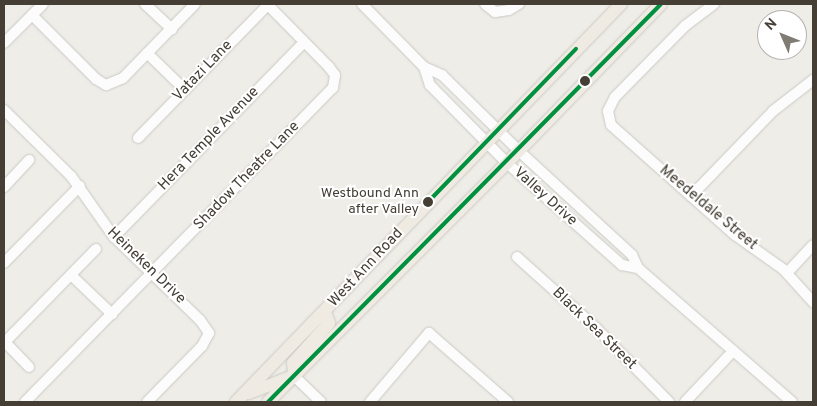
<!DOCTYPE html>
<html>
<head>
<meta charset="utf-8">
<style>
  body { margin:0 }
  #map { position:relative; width:817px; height:406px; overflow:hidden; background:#eeede8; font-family:Overpass,sans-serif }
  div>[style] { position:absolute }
  .roads { filter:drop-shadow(0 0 1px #cbc9c4) drop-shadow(0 0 1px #cbc9c4) }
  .minor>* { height:10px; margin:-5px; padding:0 5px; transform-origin:5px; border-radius:5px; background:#fcfcfc }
  .major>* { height:12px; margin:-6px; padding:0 6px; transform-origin:6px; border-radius:6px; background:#f0ebe2 }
  .bus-1>* { height:4px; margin:-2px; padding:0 2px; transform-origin:2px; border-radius:2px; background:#009140 }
  .dots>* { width:14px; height:14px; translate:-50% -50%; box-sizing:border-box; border:2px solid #fff; border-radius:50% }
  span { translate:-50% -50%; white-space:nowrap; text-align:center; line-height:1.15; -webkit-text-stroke:4px #fff; paint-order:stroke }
  .bus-label { font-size:14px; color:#443e34 }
  .right { translate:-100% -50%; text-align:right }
  .street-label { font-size:15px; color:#443e34 }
  .frame { position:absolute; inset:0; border:5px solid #443e34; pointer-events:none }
  .north { position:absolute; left:757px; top:10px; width:50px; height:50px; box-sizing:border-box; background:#fff; border:1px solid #b4b2ae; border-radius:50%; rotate:314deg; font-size:14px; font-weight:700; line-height:20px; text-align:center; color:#443e34 }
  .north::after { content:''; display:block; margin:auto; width:18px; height:22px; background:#807b73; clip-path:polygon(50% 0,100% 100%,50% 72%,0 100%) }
</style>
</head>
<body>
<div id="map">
  <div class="roads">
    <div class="minor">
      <i style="left:145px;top:4px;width:37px;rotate:43deg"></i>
      <i style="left:362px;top:4px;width:88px;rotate:45.5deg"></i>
      <i style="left:424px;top:67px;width:20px;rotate:24deg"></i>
      <i style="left:442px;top:75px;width:108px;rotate:44.6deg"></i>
      <i style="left:519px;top:151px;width:154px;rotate:42.6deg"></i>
      <i style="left:632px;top:255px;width:14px;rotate:65deg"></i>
      <i style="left:638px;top:268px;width:204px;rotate:41deg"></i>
      <i style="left:485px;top:4px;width:13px;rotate:39deg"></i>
      <i style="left:495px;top:12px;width:14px;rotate:-8deg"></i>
      <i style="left:509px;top:10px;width:12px;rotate:-31deg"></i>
      <i style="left:714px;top:4px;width:36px;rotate:143deg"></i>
      <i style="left:685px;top:26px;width:100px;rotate:134.6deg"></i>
      <i style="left:615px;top:97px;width:16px;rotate:117deg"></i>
      <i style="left:608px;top:111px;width:14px;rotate:78deg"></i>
      <i style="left:611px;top:125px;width:166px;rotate:41.6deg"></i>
      <i style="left:735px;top:235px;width:59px;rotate:35.3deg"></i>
      <i style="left:783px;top:269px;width:45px;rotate:47.7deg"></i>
      <i style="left:32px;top:15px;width:91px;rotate:45deg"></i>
      <i style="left:96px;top:79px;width:12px;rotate:31deg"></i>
      <i style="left:106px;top:85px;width:18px;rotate:-22deg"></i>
      <i style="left:123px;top:78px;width:103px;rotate:-45.8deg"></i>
      <i style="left:4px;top:43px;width:55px;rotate:-45deg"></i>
      <i style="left:147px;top:53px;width:53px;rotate:44.2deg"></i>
      <i style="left:424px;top:67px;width:19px;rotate:72deg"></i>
      <i style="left:430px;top:85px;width:110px;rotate:45.4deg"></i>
      <i style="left:507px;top:163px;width:154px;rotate:41.6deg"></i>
      <i style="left:622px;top:265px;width:16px;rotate:11deg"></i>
      <i style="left:4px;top:110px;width:94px;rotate:44.6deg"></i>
      <i style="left:71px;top:176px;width:75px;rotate:54.8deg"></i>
      <i style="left:114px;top:237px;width:120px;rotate:44deg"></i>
      <i style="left:200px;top:320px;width:16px;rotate:55deg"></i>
      <i style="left:209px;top:333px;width:15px;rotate:118deg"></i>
      <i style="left:202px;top:346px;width:78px;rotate:134.5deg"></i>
      <i style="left:138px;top:138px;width:186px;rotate:-45.7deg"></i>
      <i style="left:4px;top:187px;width:37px;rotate:-47deg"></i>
      <i style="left:691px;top:196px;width:118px;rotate:-46deg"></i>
      <i style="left:773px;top:111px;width:51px;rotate:-37.8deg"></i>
      <i style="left:114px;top:237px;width:272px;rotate:-45.7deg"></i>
      <i style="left:517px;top:257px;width:106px;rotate:41.9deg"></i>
      <i style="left:596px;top:328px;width:104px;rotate:45.4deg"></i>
      <i style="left:4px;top:263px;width:108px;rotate:-45.4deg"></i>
      <i style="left:787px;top:273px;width:38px;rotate:-47deg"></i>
      <i style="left:71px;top:275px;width:57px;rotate:43.6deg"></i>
      <i style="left:4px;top:341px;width:36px;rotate:46deg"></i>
      <i style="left:5px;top:342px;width:130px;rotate:-45.6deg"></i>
      <i style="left:294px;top:376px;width:37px;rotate:44deg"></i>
      <i style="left:25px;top:402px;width:440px;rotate:-45.6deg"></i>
      <i style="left:333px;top:88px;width:13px;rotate:-81deg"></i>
      <i style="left:335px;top:75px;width:10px;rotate:-127deg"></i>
      <i style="left:329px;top:67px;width:88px;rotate:-134.5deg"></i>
      <i style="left:370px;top:402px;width:91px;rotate:-49.5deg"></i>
      <i style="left:429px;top:333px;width:105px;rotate:41.1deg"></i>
      <i style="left:685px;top:402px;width:70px;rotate:-46.7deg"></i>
    </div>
    <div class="major">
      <i style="left:294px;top:376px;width:13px;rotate:-94deg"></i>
      <i style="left:293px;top:363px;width:54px;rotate:-48deg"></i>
      <i style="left:329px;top:323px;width:12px;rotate:-110deg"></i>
      <i style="left:249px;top:393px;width:45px;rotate:-20.9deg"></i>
      <i style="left:236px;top:402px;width:554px;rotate:-45.95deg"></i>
      <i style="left:268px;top:402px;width:338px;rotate:-45deg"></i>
      <i style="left:507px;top:163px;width:221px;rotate:-45.9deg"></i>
    </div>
  </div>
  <div class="bus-1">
    <i style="left:428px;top:202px;width:213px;rotate:-46deg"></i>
    <i style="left:268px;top:402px;width:559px;rotate:-45.36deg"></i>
  </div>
  <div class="dots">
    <i style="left:585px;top:81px;background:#443e34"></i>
    <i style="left:428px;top:202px;background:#443e34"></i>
  </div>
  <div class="bus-label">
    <span class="right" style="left:419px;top:202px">Westbound Ann<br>after Valley</span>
  </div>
  <div class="street-label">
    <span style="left:203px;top:71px;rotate:-46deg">Vatazi Lane</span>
    <span style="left:209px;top:139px;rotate:-46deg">Hera Temple Avenue</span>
    <span style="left:247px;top:176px;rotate:-46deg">Shadow Theatre Lane</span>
    <span style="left:545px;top:197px;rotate:42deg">Valley Drive</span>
    <span style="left:708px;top:208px;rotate:40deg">Meedeldale Street</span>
    <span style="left:146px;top:266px;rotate:44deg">Heineken Drive</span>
    <span style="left:366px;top:268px;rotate:-47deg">West Ann Road</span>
    <span style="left:594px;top:329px;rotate:44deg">Black Sea Street</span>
  </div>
  <div class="frame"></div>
  <div class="north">N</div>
</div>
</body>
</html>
